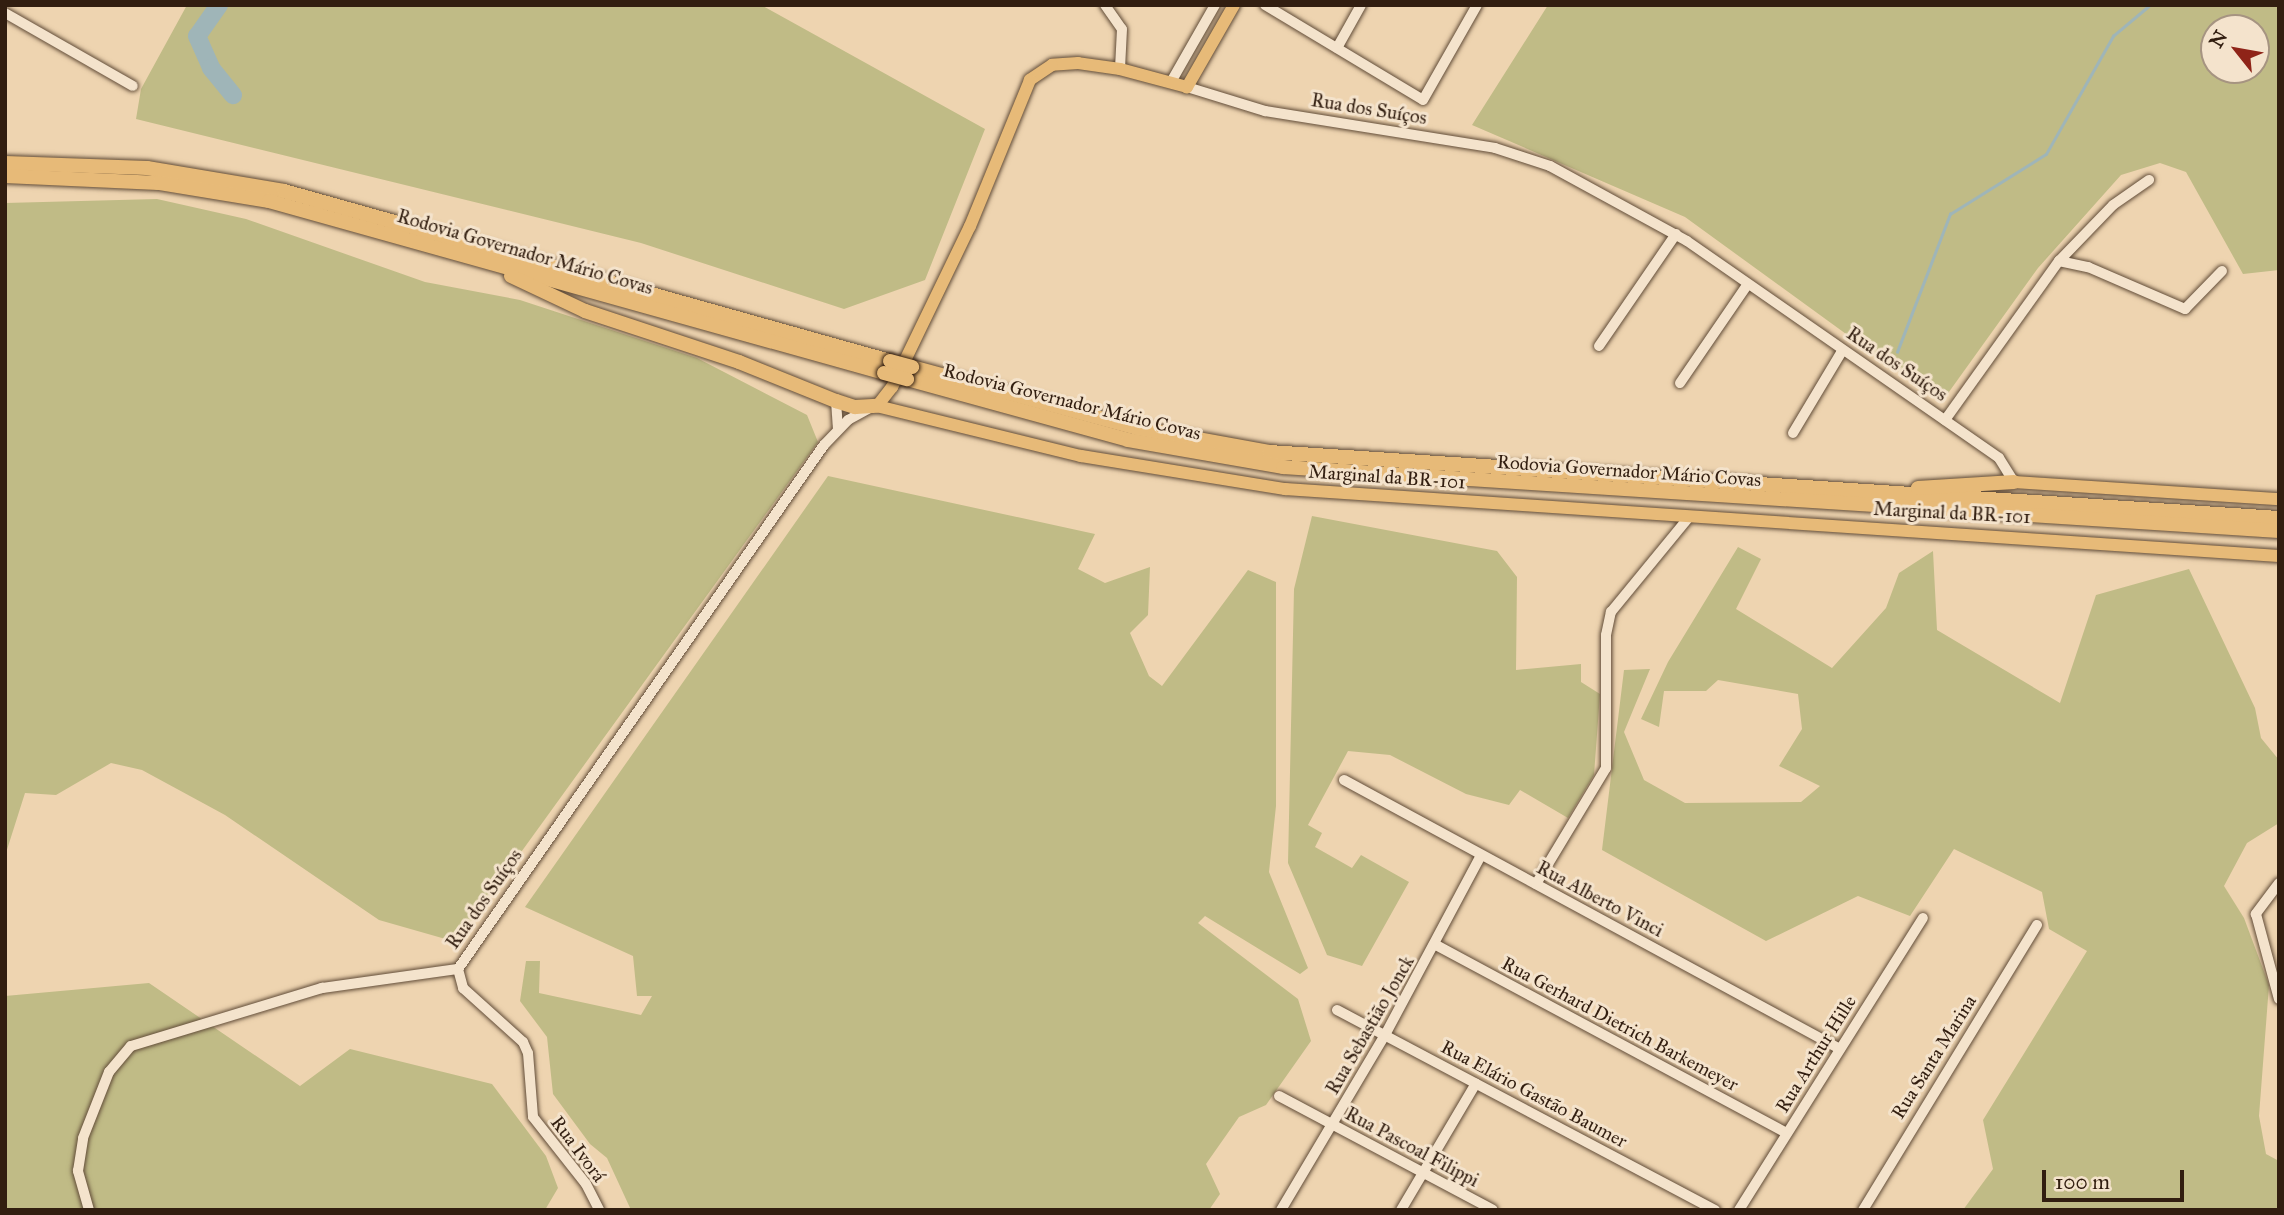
<!DOCTYPE html>
<html>
<head>
<meta charset="utf-8">
<style>
  body { margin:0 }
  #map { position:relative; width:2284px; height:1215px; overflow:hidden; background:#eed4b0; font-family:"IM FELL Great Primer",serif }
  div>[style] { position:absolute }
  .green>* { inset:0; background:#c0bb86 }
  .stream>* { height:2.5px; margin:-1.25px; padding:0 1.25px; transform-origin:1.25px; border-radius:1.25px; background:#9fb5b8 }
  .river>* { height:18px; margin:-9px; padding:0 9px; transform-origin:9px; border-radius:9px; background:#9fb5b8 }
  .roads { filter:drop-shadow(0 0 2px #614c38) drop-shadow(0 0 2px #614c38) }
  .minor>* { height:10px; margin:-5px; padding:0 5px; transform-origin:5px; border-radius:5px; background:#f4e3cc }
  .major>* { height:12px; margin:-6px; padding:0 6px; transform-origin:6px; border-radius:6px; background:#e7ba78 }
  .highway>* { height:14px; margin:-7px; padding:0 7px; transform-origin:7px; border-radius:7px; background:#e7ba78 }
  .bridges { filter:drop-shadow(0 0 2px #321e10) drop-shadow(0 0 2px #321e10) }
  .highway-bridge>* { height:14px; margin:-7px; padding:0 7px; transform-origin:7px; border-radius:7px; background:#e7ba78 }
  span { translate:-50% -50%; white-space:nowrap; text-align:center; line-height:1.15; -webkit-text-stroke:6px #f4e3cc; paint-order:stroke }
  .street-label { font-size:19px; color:#321e10 }
  .frame { position:absolute; inset:0; border:7px solid #321e10; pointer-events:none }
  .north { position:absolute; left:2200px; top:14px; width:70px; height:70px; box-sizing:border-box; background:#f4e3cc; border:2px solid #a69481; border-radius:50%; rotate:301deg; font-size:19px; font-weight:700; line-height:28px; text-align:center; color:#321e10 }
  .north::after { content:''; display:block; margin:auto; width:24px; height:32px; background:#8f2418; clip-path:polygon(50% 0,100% 100%,50% 72%,0 100%) }
  .scale { position:absolute; left:2042px; top:1170px; width:142px; height:32px; box-sizing:border-box; border:4px solid #321e10; border-top:0; padding-left:9px; font-size:21px; line-height:24px; white-space:nowrap; color:#321e10; -webkit-text-stroke:5px #f4e3cc; paint-order:stroke }
</style>
</head>
<body>
<div id="map">
  <div class="green">
    <i style="clip-path:polygon(187px 5px,761px 5px,985px 129px,925px 280px,844px 309px,641px 243px,136px 119px,141px 89px)"></i>
    <i style="clip-path:polygon(evenodd,1548px 5px,2279px 5px,2279px 270px,2243px 274px,2186px 172px,2160px 163px,2121px 175px,2038px 268px,1941px 403px,1685px 217px,1472px 125px,1548px 5px,2256px 28px,2256px 70px,2214px 70px,2214px 28px,2256px 28px)"></i>
    <i style="clip-path:polygon(157px 199px,246px 219px,425px 282px,520px 300px,697px 358px,807px 415px,818px 442px,456px 942px,379px 920px,225px 815px,142px 770px,111px 763px,56px 795px,25px 793px,5px 856px,5px 203px)"></i>
    <i style="clip-path:polygon(828px 476px,1095px 534px,1078px 569px,1105px 583px,1150px 567px,1148px 615px,1130px 633px,1149px 676px,1162px 686px,1248px 570px,1276px 582px,1276px 806px,1269px 872px,1308px 968px,1300px 974px,1205px 916px,1198px 923px,1298px 999px,1311px 1041px,1266px 1105px,1239px 1117px,1206px 1164px,1220px 1194px,1209px 1210px,631px 1210px,607px 1158px,590px 1144px,553px 1094px,547px 1037px,520px 1001px,526px 961px,540px 961px,539px 993px,641px 1015px,652px 996px,637px 996px,633px 956px,525px 907px)"></i>
    <i style="clip-path:polygon(1312px 516px,1497px 551px,1517px 577px,1516px 670px,1581px 664px,1581px 682px,1600px 694px,1594px 775px,1568px 818px,1520px 790px,1509px 805px,1466px 794px,1390px 755px,1348px 751px,1308px 825px,1322px 833px,1315px 847px,1352px 868px,1361px 855px,1409px 882px,1362px 966px,1327px 955px,1288px 863px,1294px 589px)"></i>
    <i style="clip-path:polygon(1738px 547px,1761px 559px,1736px 609px,1832px 668px,1886px 608px,1899px 573px,1933px 551px,1937px 630px,2060px 703px,2096px 595px,2189px 569px,2255px 708px,2261px 738px,2279px 760px,2279px 823px,2247px 843px,2224px 886px,2244px 918px,2269px 985px,2259px 1116px,2266px 1154px,2279px 1161px,2279px 1210px,1963px 1210px,1993px 1169px,1983px 1120px,2087px 951px,2049px 929px,2042px 892px,1954px 849px,1910px 916px,1858px 896px,1766px 941px,1602px 850px,1624px 670px,1650px 669px,1624px 732px,1644px 780px,1685px 803px,1801px 802px,1820px 786px,1779px 766px,1802px 729px,1798px 694px,1718px 680px,1706px 691px,1664px 691px,1659px 727px,1641px 719px,1668px 662px)"></i>
    <i style="clip-path:polygon(149px 983px,300px 1086px,350px 1049px,492px 1084px,546px 1156px,558px 1188px,545px 1210px,5px 1210px,5px 996px)"></i>
  </div>
  <div class="stream">
    <i style="left:1897px;top:352px;width:148px;rotate:-69deg"></i>
    <i style="left:1950px;top:214px;width:113px;rotate:-32deg"></i>
    <i style="left:2046px;top:154px;width:136px;rotate:-60.4deg"></i>
    <i style="left:2113px;top:36px;width:48px;rotate:-40deg"></i>
  </div>
  <div class="river">
    <i style="left:219px;top:5px;width:38px;rotate:125deg"></i>
    <i style="left:197px;top:36px;width:35px;rotate:66deg"></i>
    <i style="left:211px;top:68px;width:35px;rotate:51deg"></i>
  </div>
  <div class="roads">
    <div class="minor">
      <i style="left:1105px;top:5px;width:29px;rotate:55deg"></i>
      <i style="left:1122px;top:29px;width:40px;rotate:92.9deg"></i>
      <i style="left:1265px;top:5px;width:184px;rotate:31deg"></i>
      <i style="left:1423px;top:100px;width:109px;rotate:-60.4deg"></i>
      <i style="left:5px;top:13px;width:147px;rotate:29.7deg"></i>
      <i style="left:1337px;top:48px;width:49px;rotate:-60.8deg"></i>
      <i style="left:1171px;top:82px;width:89px;rotate:-60.3deg"></i>
      <i style="left:1187px;top:87px;width:82px;rotate:17.1deg"></i>
      <i style="left:1265px;top:111px;width:233px;rotate:9.1deg"></i>
      <i style="left:1495px;top:148px;width:58px;rotate:18.1deg"></i>
      <i style="left:1550px;top:166px;width:156px;rotate:28.7deg"></i>
      <i style="left:1687px;top:241px;width:380px;rotate:34.8deg"></i>
      <i style="left:1999px;top:458px;width:28px;rotate:58deg"></i>
      <i style="left:2059px;top:261px;width:30px;rotate:12deg"></i>
      <i style="left:2088px;top:267px;width:106px;rotate:23.4deg"></i>
      <i style="left:2185px;top:309px;width:53px;rotate:-45.8deg"></i>
      <i style="left:1599px;top:346px;width:136px;rotate:-55.5deg"></i>
      <i style="left:1680px;top:383px;width:119px;rotate:-55.6deg"></i>
      <i style="left:836px;top:401px;width:27px;rotate:86deg"></i>
      <i style="left:1945px;top:420px;width:196px;rotate:-54.4deg"></i>
      <i style="left:2059px;top:261px;width:78px;rotate:-46deg"></i>
      <i style="left:2113px;top:205px;width:44px;rotate:-34.8deg"></i>
      <i style="left:1793px;top:433px;width:96px;rotate:-59.1deg"></i>
      <i style="left:1344px;top:780px;width:564px;rotate:28.47deg"></i>
      <i style="left:2279px;top:883px;width:39px;rotate:127deg"></i>
      <i style="left:2256px;top:914px;width:88px;rotate:74.9deg"></i>
      <i style="left:1536px;top:884px;width:135px;rotate:-58.9deg"></i>
      <i style="left:1606px;top:768px;width:133px;rotate:-90deg"></i>
      <i style="left:1606px;top:635px;width:24px;rotate:-78deg"></i>
      <i style="left:1611px;top:612px;width:123px;rotate:-50.6deg"></i>
      <i style="left:1436px;top:945px;width:398px;rotate:28.2deg"></i>
      <i style="left:458px;top:969px;width:20px;rotate:75deg"></i>
      <i style="left:463px;top:988px;width:81px;rotate:42deg"></i>
      <i style="left:523px;top:1042px;width:12px;rotate:66deg"></i>
      <i style="left:528px;top:1053px;width:64px;rotate:85.5deg"></i>
      <i style="left:533px;top:1117px;width:85px;rotate:51.7deg"></i>
      <i style="left:586px;top:1184px;width:29px;rotate:63deg"></i>
      <i style="left:1337px;top:1010px;width:428px;rotate:27.9deg"></i>
      <i style="left:1279px;top:1096px;width:242px;rotate:28deg"></i>
      <i style="left:89px;top:1210px;width:41px;rotate:-105.8deg"></i>
      <i style="left:78px;top:1171px;width:33px;rotate:-81deg"></i>
      <i style="left:83px;top:1138px;width:71px;rotate:-68.5deg"></i>
      <i style="left:109px;top:1072px;width:34px;rotate:-50deg"></i>
      <i style="left:131px;top:1046px;width:200px;rotate:-16.9deg"></i>
      <i style="left:322px;top:988px;width:137px;rotate:-8deg"></i>
      <i style="left:458px;top:969px;width:639px;rotate:-55.07deg"></i>
      <i style="left:824px;top:445px;width:35px;rotate:-46deg"></i>
      <i style="left:848px;top:420px;width:23px;rotate:-29deg"></i>
      <i style="left:1281px;top:1210px;width:204px;rotate:-59.3deg"></i>
      <i style="left:1385px;top:1035px;width:204px;rotate:-61.9deg"></i>
      <i style="left:1401px;top:1210px;width:147px;rotate:-59.4deg"></i>
      <i style="left:1739px;top:1210px;width:345px;rotate:-57.8deg"></i>
      <i style="left:1863px;top:1210px;width:334px;rotate:-58.6deg"></i>
    </div>
    <div class="major">
      <i style="left:1234px;top:5px;width:95px;rotate:119.8deg"></i>
      <i style="left:1187px;top:87px;width:69px;rotate:-165deg"></i>
      <i style="left:1120px;top:69px;width:42px;rotate:-171.9deg"></i>
      <i style="left:1078px;top:63px;width:26px;rotate:176deg"></i>
      <i style="left:1052px;top:65px;width:27px;rotate:146deg"></i>
      <i style="left:1030px;top:80px;width:158px;rotate:112.3deg"></i>
      <i style="left:970px;top:226px;width:179px;rotate:115.8deg"></i>
      <i style="left:892px;top:387px;width:24px;rotate:128deg"></i>
      <i style="left:877px;top:406px;width:210px;rotate:13.8deg"></i>
      <i style="left:1081px;top:456px;width:207px;rotate:9.2deg"></i>
      <i style="left:1285px;top:489px;width:996px;rotate:3.86deg"></i>
      <i style="left:2014px;top:482px;width:266px;rotate:3.7deg"></i>
    </div>
    <div class="highway">
      <i style="left:5px;top:163px;width:142px;rotate:2deg"></i>
      <i style="left:147px;top:168px;width:139px;rotate:9.5deg"></i>
      <i style="left:284px;top:191px;width:629px;rotate:15.67deg"></i>
      <i style="left:5px;top:176px;width:154px;rotate:2.6deg"></i>
      <i style="left:159px;top:183px;width:111px;rotate:9.3deg"></i>
      <i style="left:269px;top:201px;width:639px;rotate:15.62deg"></i>
      <i style="left:511px;top:276px;width:82px;rotate:25.3deg"></i>
      <i style="left:585px;top:311px;width:162px;rotate:18.3deg"></i>
      <i style="left:739px;top:362px;width:105px;rotate:21.9deg"></i>
      <i style="left:836px;top:401px;width:20px;rotate:18deg"></i>
      <i style="left:855px;top:407px;width:22px;rotate:-3deg"></i>
      <i style="left:912px;top:367px;width:233px;rotate:15.2deg"></i>
      <i style="left:1137px;top:428px;width:134px;rotate:10.3deg"></i>
      <i style="left:1269px;top:452px;width:1012px;rotate:3.74deg"></i>
      <i style="left:907px;top:379px;width:229px;rotate:15.4deg"></i>
      <i style="left:1128px;top:440px;width:157px;rotate:9.9deg"></i>
      <i style="left:1283px;top:467px;width:998px;rotate:3.68deg"></i>
      <i style="left:1918px;top:488px;width:96px;rotate:-3.6deg"></i>
    </div>
  </div>
  <div class="bridges">
    <div class="highway-bridge">
      <i style="left:890px;top:361px;width:23px;rotate:15deg"></i>
      <i style="left:884px;top:373px;width:24px;rotate:15deg"></i>
    </div>
  </div>
  <div class="street-label">
    <span style="left:1369px;top:109px;rotate:9deg">Rua dos Suíços</span>
    <span style="left:525px;top:252px;rotate:16deg">Rodovia Governador Mário Covas</span>
    <span style="left:1897px;top:364px;rotate:34deg">Rua dos Suíços</span>
    <span style="left:1072px;top:402px;rotate:14deg">Rodovia Governador Mário Covas</span>
    <span style="left:1629px;top:471px;rotate:4deg">Rodovia Governador Mário Covas</span>
    <span style="left:1387px;top:477px;rotate:4deg">Marginal da BR-101</span>
    <span style="left:1952px;top:513px;rotate:3deg">Marginal da BR-101</span>
    <span style="left:484px;top:899px;rotate:-55deg">Rua dos Suíços</span>
    <span style="left:1600px;top:899px;rotate:28deg">Rua Alberto Vinci</span>
    <span style="left:1620px;top:1024px;rotate:28deg">Rua Gerhard Dietrich Barkemeyer</span>
    <span style="left:1370px;top:1025px;rotate:-60deg">Rua Sebastião Jonck</span>
    <span style="left:1816px;top:1054px;rotate:-58deg">Rua Arthur Hille</span>
    <span style="left:1934px;top:1057px;rotate:-58deg">Rua Santa Marina</span>
    <span style="left:1534px;top:1094px;rotate:28deg">Rua Elário Gastão Baumer</span>
    <span style="left:1412px;top:1147px;rotate:28deg">Rua Pascoal Filippi</span>
    <span style="left:578px;top:1149px;rotate:53deg">Rua Ivorá</span>
  </div>
  <div class="frame"></div>
  <div class="north">N</div>
  <div class="scale">100 m</div>
</div>
</body>
</html>
